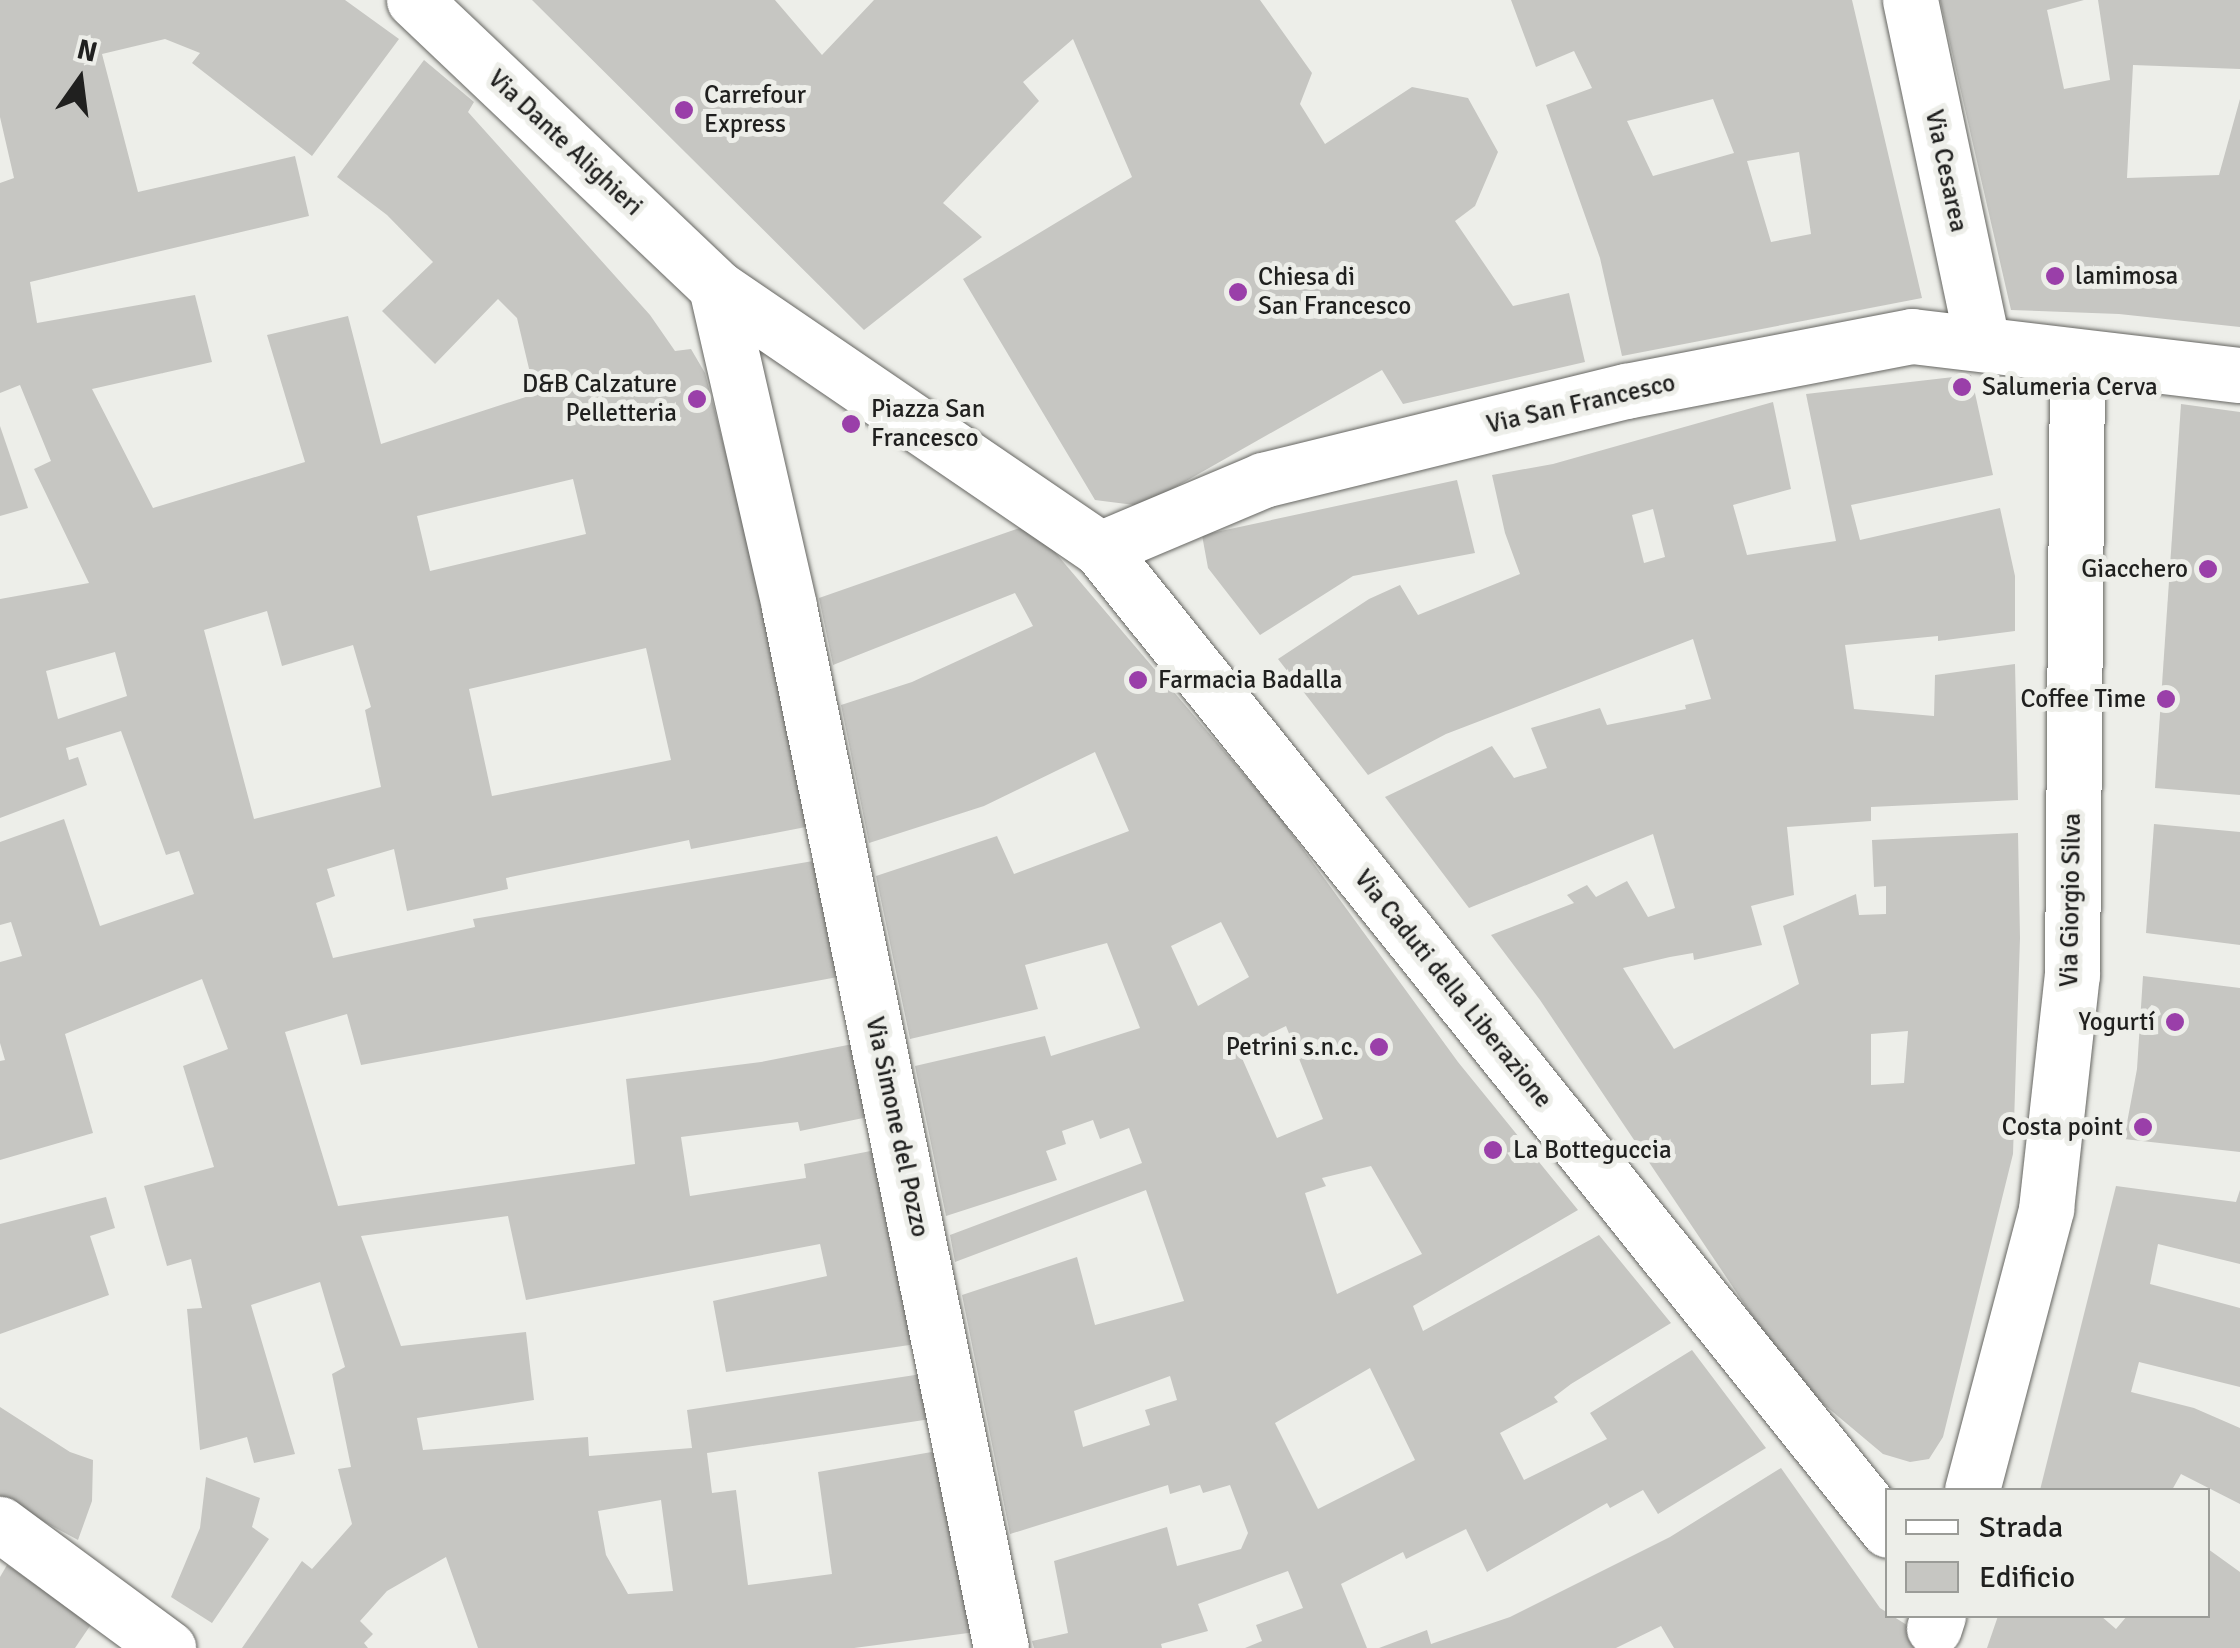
<!DOCTYPE html>
<html>
<head>
<meta charset="utf-8">
<style>
  body { margin:0 }
  #map { position:relative; width:2240px; height:1648px; overflow:hidden; background:#edeee9; font-family:Signika,sans-serif }
  div>[style] { position:absolute }
  .building>* { inset:0; background:#c6c6c2 }
  .roads { filter:drop-shadow(0 0 2px #666662) drop-shadow(0 0 2px #666662) }
  .street>* { height:55px; margin:-27.5px; padding:0 27.5px; transform-origin:27.5px; border-radius:27.5px; background:#fff }
  .dots>* { width:28px; height:28px; translate:-50% -50%; box-sizing:border-box; border:5px solid #edeee9; border-radius:50% }
  span { translate:-50% -50%; white-space:nowrap; text-align:center; line-height:1.15; -webkit-text-stroke:10px #edeee9; paint-order:stroke }
  .poi-label { font-size:25px; color:#20201f }
  .left { translate:0 -50%; text-align:left }
  .right { translate:-100% -50%; text-align:right }
  .street-label { font-size:25px; color:#20201f }
  .legend { position:absolute; left:1885px; top:1488px; width:325px; height:130px; box-sizing:border-box; background:#edeee9; border:2px solid #9b9c98; margin:0; padding:12px 18px; list-style:none; font-size:30px; color:#20201f }
  .legend li { display:flex; align-items:center; gap:20px; height:50px }
  .legend b { width:50px; border:2px solid #9b9c98 }
  .north { position:absolute; left:30px; top:30px; width:100px; height:100px; -webkit-text-stroke:8px #edeee9; paint-order:stroke; rotate:14deg; font-size:28px; font-weight:700; line-height:40px; text-align:center; color:#20201f }
  .north::after { content:''; display:block; margin:auto; width:35px; height:45px; background:#20201f; clip-path:polygon(50% 0,100% 100%,50% 72%,0 100%) }
</style>
</head>
<body>
<div id="map">
  <div class="building">
    <i style="clip-path:polygon(evenodd,0 0,345px 0,399px 39px,312px 156px,192px 63px,200px 53px,165px 39px,102px 54px,138px 192px,295px 156px,309px 216px,30px 282px,37px 323px,195px 295px,212px 362px,92px 389px,153px 508px,305px 462px,267px 335px,348px 316px,381px 444px,535px 394px,517px 318px,498px 299px,435px 364px,382px 311px,433px 262px,387px 215px,337px 177px,424px 60px,474px 102px,468px 112px,650px 315px,675px 351px,691px 349px,705px 373px,733px 481px,811px 826px,691px 849px,689px 840px,506px 878px,508px 889px,407px 911px,394px 849px,327px 869px,335px 896px,316px 903px,333px 958px,475px 927px,473px 919px,819px 860px,843px 976px,361px 1065px,347px 1014px,285px 1032px,338px 1206px,635px 1164px,626px 1079px,761px 1062px,858px 1043px,873px 1116px,800px 1131px,798px 1122px,681px 1137px,690px 1196px,806px 1178px,804px 1164px,881px 1149px,923px 1343px,726px 1372px,713px 1301px,827px 1276px,820px 1244px,526px 1300px,508px 1216px,361px 1236px,401px 1346px,526px 1332px,534px 1400px,417px 1418px,423px 1450px,588px 1437px,589px 1456px,692px 1448px,687px 1410px,928px 1373px,937px 1418px,707px 1453px,712px 1493px,736px 1490px,748px 1585px,832px 1574px,818px 1472px,943px 1450px,976px 1632px,854px 1648px,478px 1648px,446px 1557px,387px 1591px,360px 1621px,373px 1634px,364px 1643px,368px 1648px,242px 1648px,302px 1561px,312px 1569px,352px 1524px,338px 1469px,351px 1467px,332px 1374px,345px 1367px,320px 1282px,251px 1305px,295px 1454px,254px 1463px,247px 1437px,200px 1450px,187px 1309px,202px 1308px,191px 1259px,167px 1266px,144px 1186px,214px 1167px,183px 1066px,228px 1049px,202px 979px,65px 1034px,93px 1133px,0 1160px,0 1061px,5px 1060px,0 1043px,0 962px,22px 956px,11px 922px,0 925px,0 842px,64px 819px,100px 926px,194px 894px,179px 851px,166px 855px,121px 731px,66px 748px,69px 760px,78px 757px,87px 785px,0 818px,0 599px,89px 583px,34px 469px,51px 461px,20px 385px,0 393px,0 183px,14px 178px,0 117px,0 0,573px 479px,586px 534px,430px 571px,417px 516px,573px 479px,0 0,267px 611px,282px 666px,353px 645px,371px 707px,365px 710px,381px 787px,254px 819px,204px 630px,267px 611px,0 0,646px 648px,671px 760px,492px 796px,469px 689px,646px 648px,0 0,115px 652px,127px 696px,58px 719px,46px 671px,115px 652px,0 0,661px 1500px,673px 1591px,628px 1594px,606px 1555px,598px 1511px,661px 1500px)"></i>
    <i style="clip-path:polygon(532px 0,775px 0,822px 55px,874px 0,1260px 0,1312px 73px,1300px 104px,1325px 144px,1412px 87px,1468px 98px,1498px 152px,1475px 206px,1455px 221px,1513px 306px,1569px 293px,1585px 362px,1403px 404px,1382px 370px,1142px 506px,1095px 500px,963px 279px,1132px 177px,1073px 39px,1023px 82px,1039px 101px,943px 203px,982px 237px,864px 330px)"></i>
    <i style="clip-path:polygon(evenodd,1511px 0,1852px 0,1922px 298px,1622px 356px,1600px 258px,1546px 105px,1592px 88px,1574px 51px,1536px 67px,1511px 0,1713px 99px,1734px 153px,1653px 176px,1627px 121px,1713px 99px,1511px 0,1799px 152px,1811px 234px,1771px 242px,1747px 161px,1799px 152px)"></i>
    <i style="clip-path:polygon(1940px 0,2084px 0,2047px 10px,2064px 89px,2110px 80px,2098px 0,2240px 0,2240px 69px,2133px 65px,2127px 178px,2219px 175px,2240px 99px,2240px 327px,2119px 314px,2011px 310px)"></i>
    <i style="clip-path:polygon(evenodd,1971px 375px,1993px 475px,1851px 505px,1860px 540px,2000px 508px,2015px 576px,2015px 631px,1938px 641px,1938px 636px,1845px 645px,1854px 709px,1934px 716px,1935px 675px,2015px 664px,2018px 800px,1871px 807px,1871px 821px,1787px 827px,1794px 895px,1751px 906px,1762px 945px,1694px 960px,1693px 953px,1670px 957px,1623px 968px,1674px 1049px,1799px 984px,1783px 926px,1856px 894px,1859px 915px,1886px 914px,1886px 886px,1874px 887px,1872px 840px,2018px 833px,2020px 938px,2013px 1154px,1943px 1437px,1929px 1459px,1910px 1462px,1883px 1454px,1796px 1381px,1540px 1000px,1491px 935px,1574px 903px,1567px 895px,1587px 885px,1596px 897px,1627px 881px,1648px 917px,1675px 908px,1653px 834px,1469px 908px,1385px 797px,1492px 746px,1514px 778px,1547px 768px,1531px 728px,1600px 708px,1607px 725px,1686px 709px,1685px 705px,1711px 699px,1693px 639px,1446px 734px,1368px 775px,1278px 659px,1369px 599px,1400px 585px,1418px 615px,1520px 574px,1505px 533px,1492px 475px,1553px 464px,1773px 402px,1791px 489px,1733px 505px,1747px 555px,1836px 541px,1806px 394px,1971px 375px,1653px 509px,1665px 557px,1644px 563px,1632px 515px,1653px 509px,1971px 375px,1908px 1031px,1904px 1083px,1871px 1085px,1871px 1034px,1908px 1031px)"></i>
    <i style="clip-path:polygon(2181px 404px,2240px 412px,2240px 795px,2155px 788px)"></i>
    <i style="clip-path:polygon(0 426px,28px 508px,0 516px)"></i>
    <i style="clip-path:polygon(1457px 480px,1475px 553px,1353px 576px,1260px 635px,1208px 568px,1202px 535px)"></i>
    <i style="clip-path:polygon(evenodd,1031px 524px,1276px 812px,1458px 1062px,1578px 1210px,1413px 1306px,1423px 1331px,1599px 1235px,1671px 1323px,1571px 1384px,1554px 1397px,1558px 1402px,1500px 1433px,1524px 1480px,1607px 1439px,1590px 1413px,1692px 1350px,1766px 1448px,1658px 1514px,1643px 1490px,1610px 1508px,1607px 1503px,1487px 1572px,1466px 1529px,1406px 1559px,1403px 1552px,1341px 1584px,1367px 1648px,1245px 1648px,1262px 1641px,1256px 1625px,1303px 1608px,1288px 1571px,1198px 1604px,1208px 1631px,1161px 1644px,1162px 1648px,1034px 1648px,1032px 1641px,1068px 1633px,1054px 1561px,1167px 1527px,1177px 1566px,1241px 1549px,1248px 1533px,1230px 1485px,1203px 1493px,1200px 1485px,1170px 1494px,1168px 1485px,1010px 1534px,962px 1295px,1077px 1257px,1095px 1325px,1184px 1301px,1146px 1190px,955px 1262px,950px 1235px,1142px 1163px,1129px 1128px,1100px 1139px,1093px 1120px,1062px 1131px,1066px 1144px,1046px 1151px,1057px 1180px,946px 1216px,915px 1066px,1045px 1036px,1051px 1056px,1140px 1028px,1107px 943px,1025px 965px,1038px 1009px,910px 1039px,876px 876px,997px 836px,1014px 874px,1129px 831px,1095px 752px,984px 806px,869px 843px,841px 705px,912px 682px,1033px 626px,1015px 593px,833px 665px,819px 598px,1031px 524px,1221px 922px,1249px 977px,1198px 1006px,1171px 946px,1221px 922px,1031px 524px,1286px 1026px,1323px 1119px,1277px 1138px,1238px 1049px,1286px 1026px,1031px 524px,1371px 1166px,1422px 1254px,1337px 1294px,1305px 1193px,1326px 1186px,1322px 1178px,1371px 1166px,1031px 524px,1370px 1368px,1415px 1460px,1318px 1509px,1275px 1423px,1370px 1368px,1031px 524px,1170px 1376px,1177px 1400px,1145px 1410px,1150px 1425px,1083px 1447px,1074px 1411px,1170px 1376px)"></i>
    <i style="clip-path:polygon(2154px 824px,2240px 832px,2240px 945px,2146px 933px)"></i>
    <i style="clip-path:polygon(2143px 976px,2240px 988px,2240px 1152px,2124px 1139px,2137px 1069px)"></i>
    <i style="clip-path:polygon(2116px 1186px,2236px 1202px,2240px 1190px,2240px 1264px,2158px 1244px,2150px 1284px,2240px 1308px,2240px 1387px,2139px 1362px,2131px 1392px,2194px 1408px,2240px 1428px,2240px 1504px,2181px 1474px,2172px 1490px,2040px 1490px)"></i>
    <i style="clip-path:polygon(106px 1197px,115px 1228px,90px 1236px,109px 1295px,0 1334px,0 1224px)"></i>
    <i style="clip-path:polygon(0 1407px,70px 1452px,93px 1460px,92px 1501px,78px 1540px,0 1498px)"></i>
    <i style="clip-path:polygon(1781px 1468px,1880px 1608px,1943px 1648px,1674px 1648px,1661px 1626px,1616px 1648px,1379px 1648px,1427px 1630px,1431px 1644px,1510px 1617px,1670px 1537px)"></i>
    <i style="clip-path:polygon(206px 1477px,260px 1498px,252px 1527px,269px 1539px,212px 1623px,171px 1597px,200px 1528px)"></i>
    <i style="clip-path:polygon(2208px 1549px,2240px 1572px,2240px 1648px,1987px 1648px,1998px 1616px,2101px 1616px,2116px 1629px,2127px 1616px,2208px 1616px)"></i>
    <i style="clip-path:polygon(7px 1565px,92px 1623px,75px 1648px,0 1648px,0 1577px)"></i>
  </div>
  <div class="roads">
    <div class="street">
      <i style="left:414px;top:0;width:417px;rotate:43.5deg"></i>
      <i style="left:716px;top:287px;width:465px;rotate:34.3deg"></i>
      <i style="left:1100px;top:549px;width:1258px;rotate:51.23deg"></i>
      <i style="left:1910px;top:0;width:349px;rotate:78.1deg"></i>
      <i style="left:716px;top:287px;width:328px;rotate:77.1deg"></i>
      <i style="left:789px;top:607px;width:1062px;rotate:78.49deg"></i>
      <i style="left:1100px;top:549px;width:177px;rotate:-22.9deg"></i>
      <i style="left:1263px;top:480px;width:374px;rotate:-13.8deg"></i>
      <i style="left:1626px;top:391px;width:291px;rotate:-10.9deg"></i>
      <i style="left:1912px;top:336px;width:330px;rotate:6.8deg"></i>
      <i style="left:1972px;top:1490px;width:291px;rotate:-75.2deg"></i>
      <i style="left:2046px;top:1209px;width:235px;rotate:-83.7deg"></i>
      <i style="left:2072px;top:975px;width:616px;rotate:-89.53deg"></i>
      <i style="left:0;top:1524px;width:209px;rotate:36.4deg"></i>
      <i style="left:1934px;top:1628px;width:13px;rotate:-72deg"></i>
    </div>
  </div>
  <div class="dots">
    <i style="left:684px;top:110px;background:#9a3fa9"></i>
    <i style="left:2055px;top:276px;background:#9a3fa9"></i>
    <i style="left:1238px;top:292px;background:#9a3fa9"></i>
    <i style="left:1962px;top:387px;background:#9a3fa9"></i>
    <i style="left:697px;top:399px;background:#9a3fa9"></i>
    <i style="left:851px;top:424px;background:#9a3fa9"></i>
    <i style="left:2208px;top:569px;background:#9a3fa9"></i>
    <i style="left:1138px;top:680px;background:#9a3fa9"></i>
    <i style="left:2166px;top:699px;background:#9a3fa9"></i>
    <i style="left:2175px;top:1022px;background:#9a3fa9"></i>
    <i style="left:1379px;top:1047px;background:#9a3fa9"></i>
    <i style="left:2143px;top:1127px;background:#9a3fa9"></i>
    <i style="left:1493px;top:1150px;background:#9a3fa9"></i>
  </div>
  <div class="poi-label">
    <span class="left" style="left:704px;top:110px">Carrefour<br>Express</span>
    <span class="left" style="left:2075px;top:276px">lamimosa</span>
    <span class="left" style="left:1258px;top:292px">Chiesa di<br>San Francesco</span>
    <span class="right" style="left:677px;top:399px">D&amp;B Calzature<br>Pelletteria</span>
    <span class="left" style="left:1982px;top:387px">Salumeria Cerva</span>
    <span class="left" style="left:871px;top:424px">Piazza San<br>Francesco</span>
    <span class="right" style="left:2188px;top:569px">Giacchero</span>
    <span class="left" style="left:1158px;top:680px">Farmacia Badalla</span>
    <span class="right" style="left:2146px;top:699px">Coffee Time</span>
    <span class="right" style="left:2155px;top:1022px">Yogurtí</span>
    <span class="right" style="left:1359px;top:1047px">Petrini s.n.c.</span>
    <span class="right" style="left:2123px;top:1127px">Costa point</span>
    <span class="left" style="left:1513px;top:1150px">La Botteguccia</span>
  </div>
  <div class="street-label">
    <span style="left:565px;top:143px;rotate:43deg">Via Dante Alighieri</span>
    <span style="left:1946px;top:171px;rotate:78deg">Via Cesarea</span>
    <span style="left:1581px;top:404px;rotate:-13deg">Via San Francesco</span>
    <span style="left:2071px;top:900px;rotate:-89deg">Via Giorgio Silva</span>
    <span style="left:1453px;top:989px;rotate:51deg">Via Caduti della Liberazione</span>
    <span style="left:897px;top:1127px;rotate:78deg">Via Simone del Pozzo</span>
  </div>
  <ul class="legend">
  <li><b style="height:12px;background:#fff"></b>Strada</li>
  <li><b style="height:28px;background:#c6c6c2"></b>Edificio</li>
  </ul>
  <div class="north">N</div>
</div>
</body>
</html>
